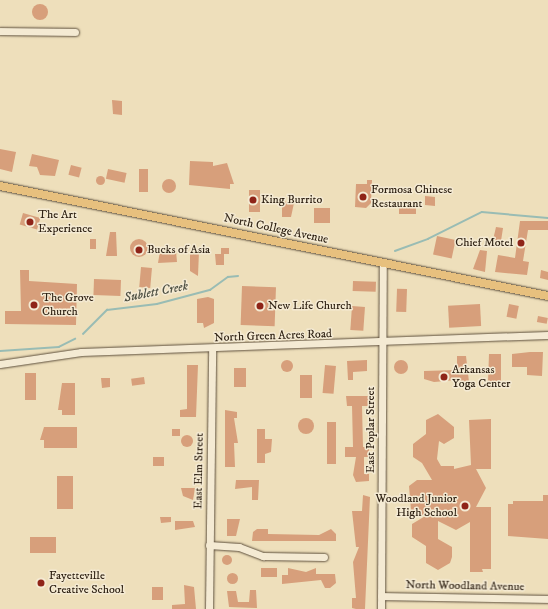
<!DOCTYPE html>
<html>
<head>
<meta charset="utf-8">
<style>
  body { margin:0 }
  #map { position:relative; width:548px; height:609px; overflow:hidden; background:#eedfbb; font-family:"IM FELL DW Pica",serif }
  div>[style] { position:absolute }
  .stream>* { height:1.5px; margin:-0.75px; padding:0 0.75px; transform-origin:0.75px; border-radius:0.75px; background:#99bcb4 }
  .building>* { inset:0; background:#d79f7b; transform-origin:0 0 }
  .round { border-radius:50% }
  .roads { filter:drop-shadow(0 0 1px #5e503d) drop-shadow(0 0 1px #5e503d) }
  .minor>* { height:7px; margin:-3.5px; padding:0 3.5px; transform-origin:3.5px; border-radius:3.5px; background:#f4ead3 }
  .major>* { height:8px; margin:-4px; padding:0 4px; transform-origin:4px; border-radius:4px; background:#e7c07e }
  .dots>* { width:11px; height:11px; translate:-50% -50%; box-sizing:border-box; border:2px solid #f4ead3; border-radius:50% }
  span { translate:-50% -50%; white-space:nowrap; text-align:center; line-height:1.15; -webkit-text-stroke:3px #f4ead3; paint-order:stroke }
  .poi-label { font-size:12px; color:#2e2113 }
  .left { translate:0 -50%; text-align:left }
  .right { translate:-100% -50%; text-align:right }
  .street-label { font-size:12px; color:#2e2113 }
  .water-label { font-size:13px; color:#4e5043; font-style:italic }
</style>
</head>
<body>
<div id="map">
  <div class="stream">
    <i style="left:395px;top:251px;width:35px;rotate:-20deg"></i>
    <i style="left:428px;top:239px;width:60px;rotate:-26.6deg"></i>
    <i style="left:482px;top:212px;width:66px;rotate:5.2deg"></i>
    <i style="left:83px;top:334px;width:34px;rotate:-45deg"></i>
    <i style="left:107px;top:310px;width:50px;rotate:-6.8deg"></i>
    <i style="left:157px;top:304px;width:55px;rotate:-14.8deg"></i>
    <i style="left:210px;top:290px;width:22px;rotate:-36deg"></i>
    <i style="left:228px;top:277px;width:10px;rotate:-6deg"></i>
    <i style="left:0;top:351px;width:59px;rotate:-3.9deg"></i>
    <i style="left:59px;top:347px;width:18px;rotate:-27deg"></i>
  </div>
  <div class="building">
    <i class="round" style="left:32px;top:4px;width:16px;height:16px"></i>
    <i style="clip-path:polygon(112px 100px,122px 101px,122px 115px,113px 114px)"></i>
    <i style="clip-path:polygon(0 149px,16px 152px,12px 172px,0 169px)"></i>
    <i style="clip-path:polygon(32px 154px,59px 160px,55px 176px,40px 175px,37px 167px,29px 166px)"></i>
    <i style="clip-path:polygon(190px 161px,213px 162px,213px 166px,227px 163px,234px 184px,230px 184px,230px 189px,189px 185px)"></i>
    <i style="left:71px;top:165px;width:11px;height:10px;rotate:15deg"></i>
    <i style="left:108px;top:169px;width:19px;height:10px;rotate:12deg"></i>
    <i style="left:139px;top:169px;width:9px;height:23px"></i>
    <i class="round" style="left:95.5px;top:175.5px;width:9px;height:9px"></i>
    <i class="round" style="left:162px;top:179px;width:14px;height:14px"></i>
    <i style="clip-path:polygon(367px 180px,372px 180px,371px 203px,366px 208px,355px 207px,356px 184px,367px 184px)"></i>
    <i style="left:249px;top:190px;width:11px;height:22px"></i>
    <i style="clip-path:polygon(425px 196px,435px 197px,435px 206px,425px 205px)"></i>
    <i style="clip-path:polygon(282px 201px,294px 203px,291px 217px,282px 217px)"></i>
    <i style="left:399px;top:205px;width:17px;height:9px"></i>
    <i style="left:314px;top:208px;width:16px;height:15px"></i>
    <i style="left:23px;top:213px;width:18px;height:12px;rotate:16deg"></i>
    <i style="clip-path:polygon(520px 221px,548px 221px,548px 230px,528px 230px,523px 261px,529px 262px,527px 275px,495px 272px,498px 255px,515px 258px)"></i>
    <i style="clip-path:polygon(496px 227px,503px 228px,501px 241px,493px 240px)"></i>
    <i style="clip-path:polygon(110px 232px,116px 232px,117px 256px,106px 256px)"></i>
    <i style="left:437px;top:236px;width:19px;height:19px;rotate:12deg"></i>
    <i style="left:90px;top:239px;width:6px;height:10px"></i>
    <i class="round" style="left:130px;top:239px;width:18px;height:18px"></i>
    <i style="clip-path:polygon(221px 248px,229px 248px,229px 254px,224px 254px,224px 265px,216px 265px,215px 254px,221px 254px)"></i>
    <i style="clip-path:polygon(480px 250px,487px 251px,485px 272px,473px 269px)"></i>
    <i style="clip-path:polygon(160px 251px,176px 251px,177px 262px,158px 263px)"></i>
    <i style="clip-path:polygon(190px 251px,199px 251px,198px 276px,190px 271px)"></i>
    <i style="left:141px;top:267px;width:11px;height:20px;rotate:5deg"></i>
    <i style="clip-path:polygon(20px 270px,29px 270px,29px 281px,77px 284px,76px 325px,5px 324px,5px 311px,21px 311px)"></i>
    <i style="clip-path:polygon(541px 270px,548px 272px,548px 280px,540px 278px)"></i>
    <i style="left:94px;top:279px;width:27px;height:16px;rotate:2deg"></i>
    <i style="left:353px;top:281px;width:23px;height:10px;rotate:2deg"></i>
    <i style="left:242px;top:286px;width:34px;height:39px;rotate:2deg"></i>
    <i style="left:407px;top:289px;width:23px;height:10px;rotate:92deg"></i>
    <i style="clip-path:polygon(208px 297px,214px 299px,214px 323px,204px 328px,203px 323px,197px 323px,197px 299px)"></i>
    <i style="left:480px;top:304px;width:22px;height:32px;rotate:87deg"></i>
    <i style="left:509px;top:304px;width:10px;height:13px;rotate:11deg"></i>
    <i style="left:352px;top:306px;width:13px;height:24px;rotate:4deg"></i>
    <i style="left:538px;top:316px;width:10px;height:6px;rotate:11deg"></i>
    <i style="clip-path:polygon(530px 352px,543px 352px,542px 376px,527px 375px,527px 367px,512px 367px,512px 354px)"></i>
    <i style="clip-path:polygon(489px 354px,501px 354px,501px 385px,488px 382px)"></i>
    <i style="clip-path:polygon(457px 356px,466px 356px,469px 382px,466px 386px,457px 386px,457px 380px,434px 382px,424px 379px,424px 371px,457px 370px)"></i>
    <i class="round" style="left:281px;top:360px;width:12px;height:12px"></i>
    <i style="clip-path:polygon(367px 360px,367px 371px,353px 372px,353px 380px,348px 380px,347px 361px)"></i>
    <i class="round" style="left:394px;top:360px;width:14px;height:14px"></i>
    <i style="clip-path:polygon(187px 365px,198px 365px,196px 417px,180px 417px,180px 410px,187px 409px)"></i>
    <i style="left:325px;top:365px;width:11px;height:28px;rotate:5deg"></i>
    <i style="left:234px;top:368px;width:12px;height:19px"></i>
    <i style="left:25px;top:373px;width:11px;height:27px"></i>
    <i style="left:300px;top:375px;width:12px;height:23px"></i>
    <i style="left:144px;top:377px;width:7px;height:13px;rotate:82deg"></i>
    <i style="clip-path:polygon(101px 378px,110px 378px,110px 387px,102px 388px)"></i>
    <i style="clip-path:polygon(62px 383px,75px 383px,75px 415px,62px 415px,62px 410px,58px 410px)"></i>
    <i style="clip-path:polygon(346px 396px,369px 396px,369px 406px,362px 406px,363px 447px,369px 447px,369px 457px,364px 457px,364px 474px,369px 474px,369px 481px,356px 482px,353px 475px,356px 457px,345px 457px,345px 447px,353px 447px,352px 406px,347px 406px)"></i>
    <i style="clip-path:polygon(225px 410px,237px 412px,237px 418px,234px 418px,238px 443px,234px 443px,235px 467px,225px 467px)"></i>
    <i style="clip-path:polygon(438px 414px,454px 427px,454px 438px,444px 444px,439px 441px,437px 459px,441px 466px,454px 466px,454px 469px,471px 465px,469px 420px,491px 419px,491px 469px,476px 469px,486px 488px,476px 507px,491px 507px,491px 569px,482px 569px,483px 572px,470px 572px,470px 522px,456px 530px,438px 521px,438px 539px,452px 547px,452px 557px,450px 563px,438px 570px,426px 563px,426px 546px,412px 537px,412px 524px,427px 515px,414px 515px,411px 510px,409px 486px,417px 480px,432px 480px,422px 463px,413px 457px,413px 444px,426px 434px,426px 420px)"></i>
    <i class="round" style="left:298px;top:418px;width:16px;height:16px"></i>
    <i style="left:327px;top:422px;width:9px;height:42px"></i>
    <i style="clip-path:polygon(44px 427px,77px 427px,77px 448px,44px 448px,44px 440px,40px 440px)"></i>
    <i style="left:172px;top:429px;width:8px;height:7px"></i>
    <i style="clip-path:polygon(257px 429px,265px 429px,265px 439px,272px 439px,271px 452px,265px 454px,265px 463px,257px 463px)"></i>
    <i class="round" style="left:181px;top:435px;width:12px;height:12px"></i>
    <i style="left:153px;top:457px;width:11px;height:9px"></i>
    <i style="left:57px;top:476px;width:16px;height:33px"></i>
    <i style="clip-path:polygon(236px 480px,259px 480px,258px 500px,252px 500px,252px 487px,235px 489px)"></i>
    <i style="clip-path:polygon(181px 488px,195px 488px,193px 500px,183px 496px)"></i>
    <i style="clip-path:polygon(363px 495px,370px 497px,365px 609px,356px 609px,352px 608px,352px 598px,356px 598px,353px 562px,359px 547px,356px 547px,352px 511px,362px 511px)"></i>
    <i style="clip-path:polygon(543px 495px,548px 495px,548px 539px,508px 536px,508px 504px,513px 504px,513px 501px,543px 501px)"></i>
    <i style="clip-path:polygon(160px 517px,171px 517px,171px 522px,161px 523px)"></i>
    <i style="clip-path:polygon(227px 519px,240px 519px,236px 536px,227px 536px)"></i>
    <i style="clip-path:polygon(175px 521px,193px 521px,195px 527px,175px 530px)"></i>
    <i style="clip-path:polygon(257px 529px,268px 529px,268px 534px,319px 535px,331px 529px,336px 534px,336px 541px,252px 541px,253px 532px)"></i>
    <i style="left:30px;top:537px;width:26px;height:16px"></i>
    <i class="round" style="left:222px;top:555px;width:10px;height:10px"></i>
    <i style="left:261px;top:568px;width:16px;height:9px"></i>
    <i style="clip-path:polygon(288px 568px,306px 572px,316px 568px,316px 574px,335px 574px,336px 583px,330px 588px,325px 588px,321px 580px,282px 584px,282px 575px,288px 575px)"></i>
    <i class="round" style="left:226.5px;top:572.5px;width:11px;height:11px"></i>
    <i style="clip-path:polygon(184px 585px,194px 587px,196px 609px,172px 609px,172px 605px,185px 604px)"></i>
    <i style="left:152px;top:587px;width:11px;height:13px"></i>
    <i style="clip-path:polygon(250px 590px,256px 590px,257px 608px,229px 607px,227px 591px,236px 591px,238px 602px,249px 602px)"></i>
  </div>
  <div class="roads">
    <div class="minor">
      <i style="left:0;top:31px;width:75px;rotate:0.8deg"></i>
      <i style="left:0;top:364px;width:82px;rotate:-8.4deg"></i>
      <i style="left:81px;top:352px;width:467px;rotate:-2.1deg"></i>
      <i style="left:209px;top:545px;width:30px;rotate:4deg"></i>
      <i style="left:239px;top:547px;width:26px;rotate:21deg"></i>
      <i style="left:263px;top:556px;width:61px;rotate:0.9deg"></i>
      <i style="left:381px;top:596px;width:167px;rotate:1deg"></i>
      <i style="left:209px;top:609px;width:260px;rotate:-89.3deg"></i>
      <i style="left:381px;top:609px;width:346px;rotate:-89.7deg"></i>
    </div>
    <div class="major">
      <i style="left:0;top:186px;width:559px;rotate:11.35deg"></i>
    </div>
  </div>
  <div class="dots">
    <i style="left:363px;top:197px;background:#8f2418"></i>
    <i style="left:253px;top:200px;background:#8f2418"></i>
    <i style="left:30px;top:222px;background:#8f2418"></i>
    <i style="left:521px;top:243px;background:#8f2418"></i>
    <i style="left:139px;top:250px;background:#8f2418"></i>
    <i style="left:34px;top:305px;background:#8f2418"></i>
    <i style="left:260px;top:306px;background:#8f2418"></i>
    <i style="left:444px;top:377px;background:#8f2418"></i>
    <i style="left:465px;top:506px;background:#8f2418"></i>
    <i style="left:41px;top:583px;background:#8f2418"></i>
  </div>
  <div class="poi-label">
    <span class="left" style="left:371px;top:197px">Formosa Chinese<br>Restaurant</span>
    <span class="left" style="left:261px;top:200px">King Burrito</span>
    <span class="left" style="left:38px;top:222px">The Art<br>Experience</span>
    <span class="right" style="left:513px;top:243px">Chief Motel</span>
    <span class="left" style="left:147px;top:250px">Bucks of Asia</span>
    <span class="left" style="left:42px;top:305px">The Grove<br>Church</span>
    <span class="left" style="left:268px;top:306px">New Life Church</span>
    <span class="left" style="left:452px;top:377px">Arkansas<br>Yoga Center</span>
    <span class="right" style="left:457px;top:506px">Woodland Junior<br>High School</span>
    <span class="left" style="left:49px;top:583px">Fayetteville<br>Creative School</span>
  </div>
  <div class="street-label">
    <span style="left:276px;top:229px;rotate:12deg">North College Avenue</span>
    <span style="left:273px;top:336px;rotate:-2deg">North Green Acres Road</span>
    <span style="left:371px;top:430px;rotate:-90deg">East Poplar Street</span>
    <span style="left:199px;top:471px;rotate:-89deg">East Elm Street</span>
    <span style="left:465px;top:586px;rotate:1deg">North Woodland Avenue</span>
  </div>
  <div class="water-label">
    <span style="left:156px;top:292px;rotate:-11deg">Sublett Creek</span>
  </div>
</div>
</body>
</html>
